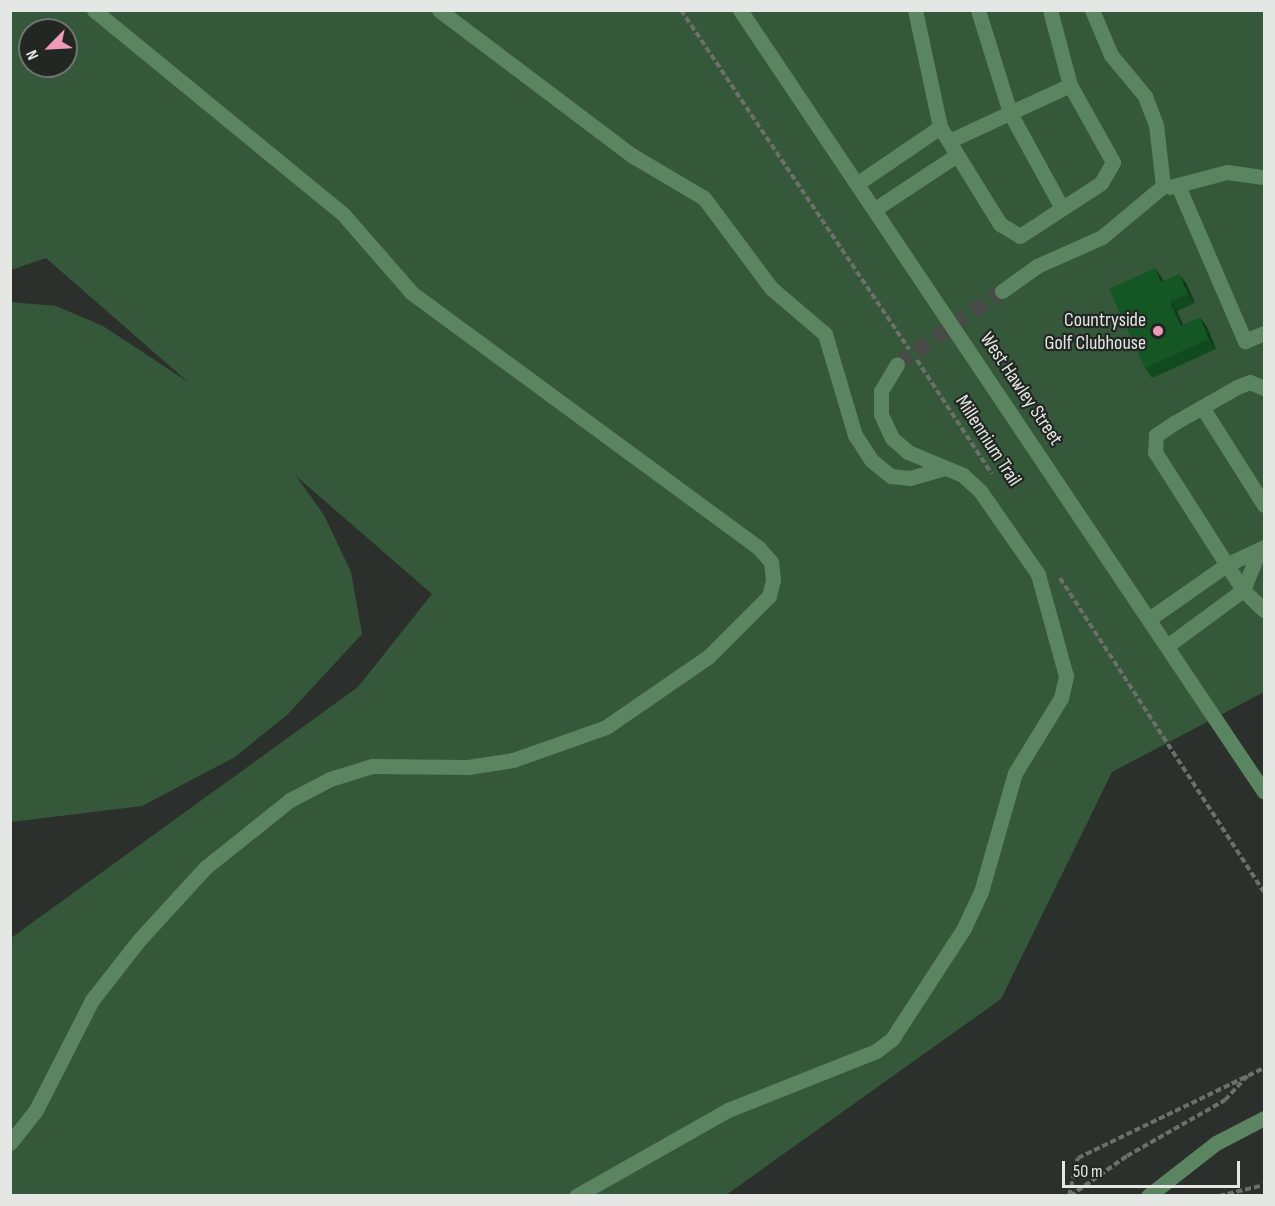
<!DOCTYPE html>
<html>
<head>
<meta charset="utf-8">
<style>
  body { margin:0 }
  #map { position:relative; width:1275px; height:1206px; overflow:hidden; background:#2c302c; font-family:"Sofia Sans Condensed",sans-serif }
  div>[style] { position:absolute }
  .green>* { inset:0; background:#345839 }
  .minor-tunnel>* { height:15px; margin-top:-7.5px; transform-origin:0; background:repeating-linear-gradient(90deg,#484b48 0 15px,transparent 0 23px) }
  .path>* { height:4px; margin-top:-2px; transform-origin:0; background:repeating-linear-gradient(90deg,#6c6f6c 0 6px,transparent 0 9px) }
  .minor>* { height:15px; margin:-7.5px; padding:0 7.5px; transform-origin:7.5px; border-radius:7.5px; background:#5b8560 }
  .wall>* { inset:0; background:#114a1f }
  .shaded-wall>* { inset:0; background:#0e3c19 }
  .building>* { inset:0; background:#145624 }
  .dots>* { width:16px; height:16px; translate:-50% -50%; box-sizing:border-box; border:3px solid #222723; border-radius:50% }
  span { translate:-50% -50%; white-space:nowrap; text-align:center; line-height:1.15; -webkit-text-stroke:4.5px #222723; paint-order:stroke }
  .poi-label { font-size:20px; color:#e4e7e4 }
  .right { translate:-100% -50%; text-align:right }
  .street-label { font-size:20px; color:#e4e7e4 }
  .frame { position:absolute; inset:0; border:12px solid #e4e7e4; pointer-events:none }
  .north { position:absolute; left:18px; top:18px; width:60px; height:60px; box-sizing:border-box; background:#222723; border:2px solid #707470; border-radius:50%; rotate:246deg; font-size:16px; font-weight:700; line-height:24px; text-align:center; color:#e4e7e4 }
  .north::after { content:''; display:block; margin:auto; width:21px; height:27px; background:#ef9ab8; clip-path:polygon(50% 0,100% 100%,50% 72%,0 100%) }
  .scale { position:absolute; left:1062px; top:1161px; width:178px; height:27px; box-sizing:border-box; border:3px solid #e4e7e4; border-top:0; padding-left:8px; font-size:18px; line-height:21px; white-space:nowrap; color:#e4e7e4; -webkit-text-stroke:4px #222723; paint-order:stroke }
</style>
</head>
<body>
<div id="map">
  <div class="green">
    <i style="clip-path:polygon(evenodd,11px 11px,1264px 11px,1264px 692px,1112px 772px,1001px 999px,726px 1195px,11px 1195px,11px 938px,358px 687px,432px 594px,296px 476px,324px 515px,351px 572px,362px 634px,288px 714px,235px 757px,142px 806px,11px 822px,10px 302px,56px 306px,103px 326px,188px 382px,46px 258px,11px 270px,11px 11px,30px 30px,66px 30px,66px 66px,30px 66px,30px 30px)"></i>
  </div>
  <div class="minor-tunnel">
    <i style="left:897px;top:364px;width:128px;rotate:-34.8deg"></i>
  </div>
  <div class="path">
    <i style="left:681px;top:10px;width:409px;rotate:56.1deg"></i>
    <i style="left:917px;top:360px;width:136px;rotate:56.7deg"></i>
    <i style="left:1060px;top:578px;width:374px;rotate:57deg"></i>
    <i style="left:1069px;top:1196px;width:39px;rotate:-77deg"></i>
    <i style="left:1078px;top:1158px;width:207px;rotate:-25.8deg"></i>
    <i style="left:1070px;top:1196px;width:70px;rotate:-35.1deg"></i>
    <i style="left:1127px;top:1156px;width:113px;rotate:-29.7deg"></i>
    <i style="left:1225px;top:1100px;width:33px;rotate:-47deg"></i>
    <i style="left:1219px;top:1196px;width:46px;rotate:-13.7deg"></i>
  </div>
  <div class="minor">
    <i style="left:439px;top:10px;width:243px;rotate:37deg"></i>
    <i style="left:633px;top:156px;width:82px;rotate:30.6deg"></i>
    <i style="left:704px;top:198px;width:112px;rotate:53.3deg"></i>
    <i style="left:771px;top:288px;width:71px;rotate:40.4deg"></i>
    <i style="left:825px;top:334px;width:105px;rotate:73.5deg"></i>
    <i style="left:855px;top:435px;width:30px;rotate:57deg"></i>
    <i style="left:871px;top:460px;width:26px;rotate:39deg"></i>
    <i style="left:891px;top:476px;width:19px;rotate:6deg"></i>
    <i style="left:910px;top:478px;width:35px;rotate:-16deg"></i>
    <i style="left:740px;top:10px;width:941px;rotate:56.17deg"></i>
    <i style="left:915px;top:10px;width:120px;rotate:77.9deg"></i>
    <i style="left:940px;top:127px;width:114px;rotate:58.3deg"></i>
    <i style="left:1000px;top:224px;width:23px;rotate:31deg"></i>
    <i style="left:1020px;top:236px;width:97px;rotate:-33.2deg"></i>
    <i style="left:1101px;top:183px;width:24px;rotate:-60deg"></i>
    <i style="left:1113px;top:162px;width:88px;rotate:-119.2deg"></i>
    <i style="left:1070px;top:85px;width:78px;rotate:-104.9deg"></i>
    <i style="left:978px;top:10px;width:108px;rotate:72.7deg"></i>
    <i style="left:1010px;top:113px;width:108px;rotate:61.3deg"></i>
    <i style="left:949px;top:141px;width:133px;rotate:-24.8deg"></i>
    <i style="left:858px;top:183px;width:99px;rotate:-34.3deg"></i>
    <i style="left:1170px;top:187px;width:59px;rotate:-14.7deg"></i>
    <i style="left:1227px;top:172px;width:37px;rotate:8deg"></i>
    <i style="left:1179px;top:188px;width:167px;rotate:66.7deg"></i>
    <i style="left:1245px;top:341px;width:21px;rotate:-23deg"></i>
    <i style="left:875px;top:209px;width:98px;rotate:-33.4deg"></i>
    <i style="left:1002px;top:291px;width:43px;rotate:-35.5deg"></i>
    <i style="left:1037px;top:266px;width:71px;rotate:-24deg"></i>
    <i style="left:1102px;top:237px;width:80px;rotate:-39.9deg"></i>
    <i style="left:1163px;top:186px;width:61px;rotate:-96.5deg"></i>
    <i style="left:1156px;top:125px;width:31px;rotate:-111deg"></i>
    <i style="left:1145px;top:96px;width:53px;rotate:-129.7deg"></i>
    <i style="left:1111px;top:55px;width:49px;rotate:-112.9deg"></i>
    <i style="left:1264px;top:388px;width:15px;rotate:-157deg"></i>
    <i style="left:1250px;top:382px;width:14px;rotate:159deg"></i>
    <i style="left:1237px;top:387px;width:73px;rotate:150.3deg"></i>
    <i style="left:1174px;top:423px;width:22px;rotate:146deg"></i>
    <i style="left:1156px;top:435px;width:17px;rotate:93deg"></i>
    <i style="left:1155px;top:452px;width:164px;rotate:57.5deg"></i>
    <i style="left:1243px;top:590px;width:29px;rotate:44deg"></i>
    <i style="left:1202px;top:407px;width:116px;rotate:57.7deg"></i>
    <i style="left:1149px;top:619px;width:94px;rotate:-35deg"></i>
    <i style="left:1226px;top:565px;width:42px;rotate:-25.3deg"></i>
    <i style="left:1167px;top:646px;width:94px;rotate:-36.4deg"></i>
    <i style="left:1243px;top:590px;width:42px;rotate:-67.7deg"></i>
    <i style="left:10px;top:1143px;width:42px;rotate:-51.8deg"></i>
    <i style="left:36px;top:1110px;width:123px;rotate:-63deg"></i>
    <i style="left:92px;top:1000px;width:76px;rotate:-51.9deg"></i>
    <i style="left:139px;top:940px;width:99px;rotate:-47.5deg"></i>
    <i style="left:206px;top:867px;width:107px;rotate:-38.6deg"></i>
    <i style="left:290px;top:800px;width:45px;rotate:-27.7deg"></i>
    <i style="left:330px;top:779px;width:44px;rotate:-17.2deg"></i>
    <i style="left:372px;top:766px;width:96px;rotate:0.6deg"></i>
    <i style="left:468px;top:767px;width:46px;rotate:-8.8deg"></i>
    <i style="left:513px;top:760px;width:99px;rotate:-19.5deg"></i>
    <i style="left:606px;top:727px;width:124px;rotate:-34.5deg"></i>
    <i style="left:708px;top:657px;width:86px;rotate:-45deg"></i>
    <i style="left:769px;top:596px;width:16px;rotate:-76deg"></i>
    <i style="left:773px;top:580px;width:18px;rotate:-96deg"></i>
    <i style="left:771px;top:562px;width:18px;rotate:-131deg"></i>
    <i style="left:759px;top:548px;width:432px;rotate:-143.7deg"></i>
    <i style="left:411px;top:292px;width:103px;rotate:-131.1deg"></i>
    <i style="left:343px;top:214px;width:322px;rotate:-140.7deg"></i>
    <i style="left:576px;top:1196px;width:175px;rotate:-29.5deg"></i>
    <i style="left:728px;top:1110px;width:159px;rotate:-21.7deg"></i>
    <i style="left:876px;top:1051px;width:20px;rotate:-37deg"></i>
    <i style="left:892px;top:1039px;width:132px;rotate:-57deg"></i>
    <i style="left:964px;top:928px;width:40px;rotate:-65deg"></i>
    <i style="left:981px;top:892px;width:124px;rotate:-74.1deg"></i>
    <i style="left:1015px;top:773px;width:88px;rotate:-58.5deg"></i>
    <i style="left:1061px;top:698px;width:23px;rotate:-77deg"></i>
    <i style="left:1066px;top:676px;width:106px;rotate:-105.4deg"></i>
    <i style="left:1038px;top:574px;width:101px;rotate:-124.9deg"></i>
    <i style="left:980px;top:491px;width:23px;rotate:-137deg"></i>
    <i style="left:963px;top:475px;width:60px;rotate:-157.3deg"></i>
    <i style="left:908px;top:452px;width:21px;rotate:-139deg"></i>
    <i style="left:892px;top:438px;width:26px;rotate:-115deg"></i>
    <i style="left:881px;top:414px;width:23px;rotate:-90deg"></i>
    <i style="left:881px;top:391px;width:31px;rotate:-59deg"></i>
    <i style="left:1148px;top:1196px;width:86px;rotate:-37.9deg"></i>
    <i style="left:1216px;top:1143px;width:54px;rotate:-27.5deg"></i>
  </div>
  <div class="wall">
    <i style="clip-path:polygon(1155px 268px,1163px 281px,1186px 283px,1195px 303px,1177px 311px,1183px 325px,1200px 318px,1207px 327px,1216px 349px,1152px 378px,1145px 368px)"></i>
  </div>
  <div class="shaded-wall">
    <i style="clip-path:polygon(1155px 268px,1162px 278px,1168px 292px,1161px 282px)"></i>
    <i style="clip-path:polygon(1179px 274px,1186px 283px,1195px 303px,1188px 294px)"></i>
    <i style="clip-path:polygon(1170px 302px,1177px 311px,1188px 336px,1181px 326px)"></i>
    <i style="clip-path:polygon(1200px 318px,1207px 327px,1216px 349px,1209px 339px)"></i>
  </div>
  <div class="building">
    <i style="clip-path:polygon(1155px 268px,1161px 282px,1179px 274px,1188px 294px,1170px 302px,1181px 326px,1200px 318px,1209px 339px,1145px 368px,1109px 289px)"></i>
  </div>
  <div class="dots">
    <i style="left:1158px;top:331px;background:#ef9ab8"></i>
  </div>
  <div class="poi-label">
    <span class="right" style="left:1146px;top:332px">Countryside<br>Golf Clubhouse</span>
  </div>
  <div class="street-label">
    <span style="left:1021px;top:389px;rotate:56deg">West Hawley Street</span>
    <span style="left:988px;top:441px;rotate:57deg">Millennium Trail</span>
  </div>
  <div class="frame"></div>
  <div class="north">N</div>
  <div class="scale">50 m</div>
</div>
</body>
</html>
